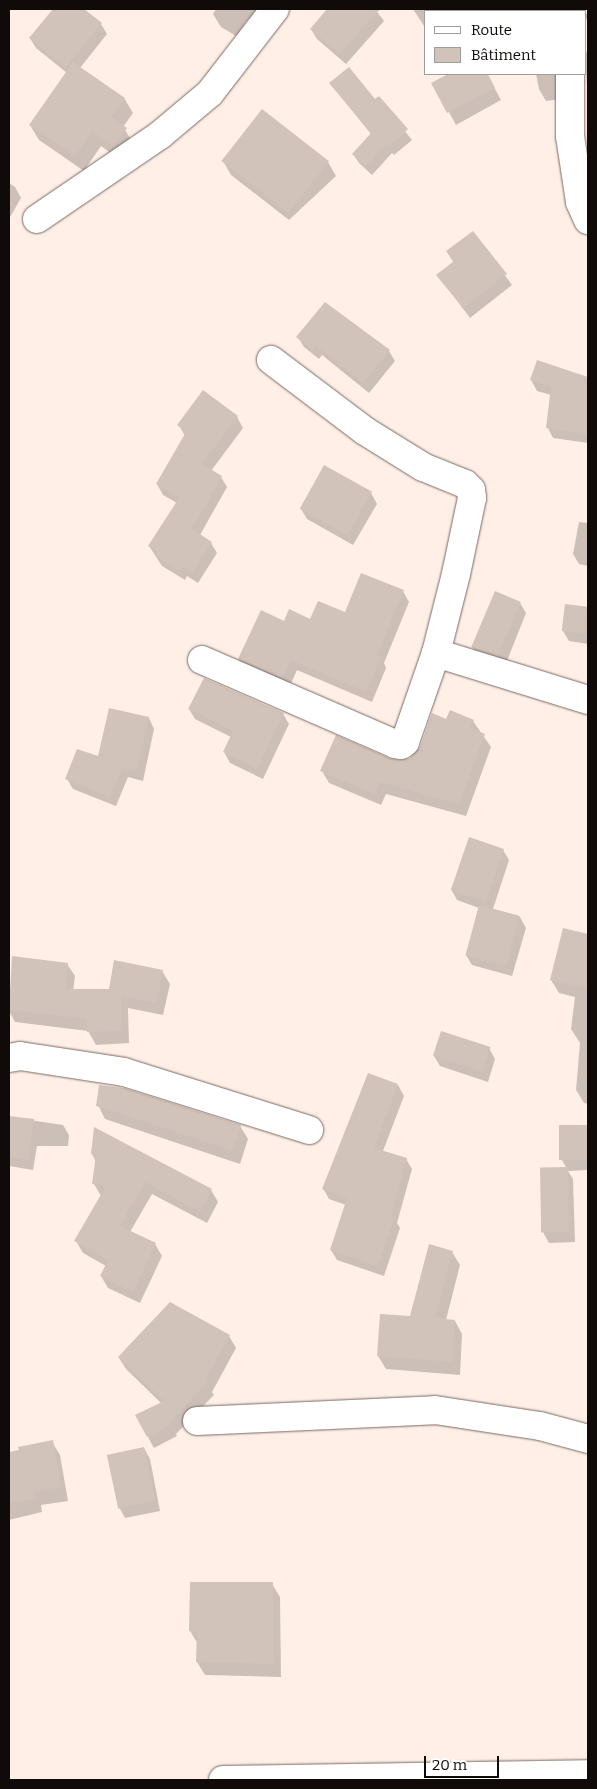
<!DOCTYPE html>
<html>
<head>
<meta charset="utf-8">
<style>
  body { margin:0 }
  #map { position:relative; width:597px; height:1789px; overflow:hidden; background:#ffefe7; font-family:Bitter,serif }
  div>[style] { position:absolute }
  .shadow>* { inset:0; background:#0003 }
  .building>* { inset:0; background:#d1c2ba; transform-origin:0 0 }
  .roads { filter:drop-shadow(0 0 1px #776a63) drop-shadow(0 0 1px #776a63) }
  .minor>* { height:28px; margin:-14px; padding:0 14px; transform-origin:14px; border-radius:14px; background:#fff }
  span { translate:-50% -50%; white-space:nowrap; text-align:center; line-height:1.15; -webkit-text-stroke:4.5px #fff; paint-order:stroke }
  .frame { position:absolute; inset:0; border:10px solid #100b08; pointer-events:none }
  .legend { position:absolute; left:424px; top:10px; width:162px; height:65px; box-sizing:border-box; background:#fff; border:1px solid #9f9d9c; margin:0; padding:6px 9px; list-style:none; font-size:15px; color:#100b08 }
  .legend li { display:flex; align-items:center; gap:10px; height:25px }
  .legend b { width:25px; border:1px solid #9f9d9c }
  .scale { position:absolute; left:424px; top:1756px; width:75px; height:22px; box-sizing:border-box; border:2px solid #100b08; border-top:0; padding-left:6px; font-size:15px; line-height:18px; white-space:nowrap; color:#100b08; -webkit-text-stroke:4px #fff; paint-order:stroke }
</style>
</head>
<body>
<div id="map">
  <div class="shadow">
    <i style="clip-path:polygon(55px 9px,82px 9px,101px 24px,107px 34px,80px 68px,124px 98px,133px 113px,123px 127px,134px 144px,122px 161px,101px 146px,84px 171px,39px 140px,30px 125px,67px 73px,36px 48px,30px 38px)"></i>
    <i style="clip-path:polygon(216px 9px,276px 9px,260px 26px,249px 18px,236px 36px,221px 27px,213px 14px)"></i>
    <i style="clip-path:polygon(329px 9px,375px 9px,384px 21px,346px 64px,317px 39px,311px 29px)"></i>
    <i style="clip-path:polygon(413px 9px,548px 9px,549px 11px,426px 11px,426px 29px)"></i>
    <i style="clip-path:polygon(588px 48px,588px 100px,586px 71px,586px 53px)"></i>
    <i style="clip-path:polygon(454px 74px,487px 74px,501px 100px,456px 125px,433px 83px,458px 80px)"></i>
    <i style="clip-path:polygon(536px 74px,564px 74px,561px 99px,546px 101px,539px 89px)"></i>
    <i style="clip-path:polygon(330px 83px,375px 101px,378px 98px,412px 140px,394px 155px,392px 153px,372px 175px,359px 163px,353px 154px,371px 134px)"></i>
    <i style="clip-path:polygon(263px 111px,328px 162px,336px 176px,289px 220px,231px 175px,223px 161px)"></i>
    <i style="clip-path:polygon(9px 183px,15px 187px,21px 198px,9px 219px)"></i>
    <i style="clip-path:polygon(473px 232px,512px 285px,470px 318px,438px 275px,454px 263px,447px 252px)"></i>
    <i style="clip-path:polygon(298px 337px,389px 351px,395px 361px,369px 393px,322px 355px,319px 359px,304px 347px)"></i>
    <i style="clip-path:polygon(538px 361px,588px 378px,588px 443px,553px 438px,548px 428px,551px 395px,537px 391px,531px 380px)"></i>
    <i style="clip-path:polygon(204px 392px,237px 417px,243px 428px,211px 471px,221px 477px,227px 487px,200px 535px,211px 543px,217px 553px,198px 583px,187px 576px,185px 580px,162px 566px,149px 546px,177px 503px,163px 495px,157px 484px,185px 436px,179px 425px)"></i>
    <i style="clip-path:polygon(371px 493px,377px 504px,353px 545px,307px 519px,301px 509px)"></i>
    <i style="clip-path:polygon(579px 522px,588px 523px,588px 566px,579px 564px,573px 554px)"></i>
    <i style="clip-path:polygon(403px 591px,409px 602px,384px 663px,386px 668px,372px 702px,297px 670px,289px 688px,245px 669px,239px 659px,284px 622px,311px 621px,345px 614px)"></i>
    <i style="clip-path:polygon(520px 603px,526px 613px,505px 666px,479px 658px,473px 648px)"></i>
    <i style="clip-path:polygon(566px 606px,588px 608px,588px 644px,569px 641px,563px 631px)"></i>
    <i style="clip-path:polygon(189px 709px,283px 714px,289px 724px,263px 779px,230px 763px,224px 752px,231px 737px,195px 719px)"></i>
    <i style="clip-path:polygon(149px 718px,154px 729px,143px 781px,128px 777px,116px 806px,73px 789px,67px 779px)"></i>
    <i style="clip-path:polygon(447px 721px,473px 721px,491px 747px,466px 816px,386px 794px,381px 805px,329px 783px,322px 771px,389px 760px,399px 762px,411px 759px)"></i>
    <i style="clip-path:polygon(503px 850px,509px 860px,493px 909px,520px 917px,526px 928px,512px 976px,472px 965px,466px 955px,479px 908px,457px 900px,451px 889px)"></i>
    <i style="clip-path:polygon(564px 930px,588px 936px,588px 1104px,584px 1103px,576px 1090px,580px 1043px,571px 1029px,575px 997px,559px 993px,551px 980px)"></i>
    <i style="clip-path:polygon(13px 958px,67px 964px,75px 976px,73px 991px,110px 990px,162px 971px,170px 984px,163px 1015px,128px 1008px,129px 1043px,96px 1045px,88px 1031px,15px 1022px,9px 1011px)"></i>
    <i style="clip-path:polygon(489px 1048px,495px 1059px,488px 1082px,440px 1066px,434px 1056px)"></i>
    <i style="clip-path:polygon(398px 1085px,404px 1096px,383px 1151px,406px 1159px,412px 1169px,397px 1223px,400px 1228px,384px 1276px,337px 1260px,331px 1250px,346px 1205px,329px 1199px,323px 1188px)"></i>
    <i style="clip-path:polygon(98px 1105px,240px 1126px,248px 1139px,240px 1164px,105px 1119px)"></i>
    <i style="clip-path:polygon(9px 1117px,63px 1125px,69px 1135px,68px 1146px,37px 1146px,33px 1170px,9px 1166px)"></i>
    <i style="clip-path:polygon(588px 1126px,588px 1170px,568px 1171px,573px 1179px,575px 1242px,549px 1243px,543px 1232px,567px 1169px,562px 1160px,561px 1127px)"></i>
    <i style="clip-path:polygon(95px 1129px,211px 1190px,218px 1202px,207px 1223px,152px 1194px,130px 1232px,155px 1244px,162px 1256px,140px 1303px,108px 1288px,101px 1276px,106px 1266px,83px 1253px,76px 1241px,101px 1196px,94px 1184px,96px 1162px,92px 1154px)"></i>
    <i style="clip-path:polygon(452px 1252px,460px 1265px,446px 1320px,455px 1321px,462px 1334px,460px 1375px,386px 1369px,378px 1356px,411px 1318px)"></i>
    <i style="clip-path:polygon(229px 1336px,236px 1348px,212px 1392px,214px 1395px,176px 1434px,177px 1436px,154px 1448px,148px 1437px,162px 1404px,126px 1369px,119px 1358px)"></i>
    <i style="clip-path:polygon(52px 1442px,60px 1455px,68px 1501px,41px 1505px,42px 1512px,9px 1520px,9px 1453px)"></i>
    <i style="clip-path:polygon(144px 1448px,150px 1459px,160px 1511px,125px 1518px,119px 1507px)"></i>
    <i style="clip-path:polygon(272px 1584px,280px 1597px,281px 1677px,205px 1675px,197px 1662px,198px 1644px,190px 1631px)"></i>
  </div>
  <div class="building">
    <i style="clip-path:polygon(53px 9px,84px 9px,102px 23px,65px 68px,29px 38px)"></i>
    <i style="clip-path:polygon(327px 9px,380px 9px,339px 54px,310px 29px)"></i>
    <i style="clip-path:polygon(73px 62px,125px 98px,111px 117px,127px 128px,113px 146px,92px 131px,75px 156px,29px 125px)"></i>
    <i style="clip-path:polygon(349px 67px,375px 99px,379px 96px,408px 129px,388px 147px,386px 144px,366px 166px,352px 154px,371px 133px,329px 83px)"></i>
    <i style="clip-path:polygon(448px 74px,488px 74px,495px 88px,447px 113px,431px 83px)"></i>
    <i style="left:262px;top:109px;width:85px;height:66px;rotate:38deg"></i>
    <i style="clip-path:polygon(473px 231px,507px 274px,463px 308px,436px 275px,454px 261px,446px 251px)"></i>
    <i style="clip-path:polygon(325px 302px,390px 350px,363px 383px,316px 346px,312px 350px,296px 337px)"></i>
    <i style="clip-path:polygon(537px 360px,588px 377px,588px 434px,546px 428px,551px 387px,530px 380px)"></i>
    <i style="clip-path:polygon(203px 390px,238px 416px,202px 464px,222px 476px,192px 529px,212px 542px,192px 573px,181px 567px,179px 571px,155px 555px,157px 552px,148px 546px,179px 498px,156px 484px,186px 432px,177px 425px)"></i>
    <i style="left:324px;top:465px;width:55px;height:50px;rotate:29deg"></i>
    <i style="clip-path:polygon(361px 573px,404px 590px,377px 655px,381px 657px,366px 692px,291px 660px,283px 678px,238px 659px,261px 610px,284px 621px,289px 609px,310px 619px,318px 601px,345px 612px)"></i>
    <i style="left:495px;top:591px;width:28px;height:61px;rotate:23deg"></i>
    <i style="left:565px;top:604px;width:23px;height:27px;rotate:7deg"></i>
    <i style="clip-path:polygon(204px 678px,284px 713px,257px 769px,223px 752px,233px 731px,188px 709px)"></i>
    <i style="clip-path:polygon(109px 708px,149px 717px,137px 771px,122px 768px,110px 797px,65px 779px,77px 749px,98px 756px)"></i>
    <i style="clip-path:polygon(450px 710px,474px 720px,470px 728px,485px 734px,459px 804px,379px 782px,374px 794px,320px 771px,336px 735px,389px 758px,399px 760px,410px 758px,420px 747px,432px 713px,446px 719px)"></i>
    <i style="left:469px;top:837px;width:37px;height:56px;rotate:19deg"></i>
    <i style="left:479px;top:905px;width:42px;height:52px;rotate:15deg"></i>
    <i style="clip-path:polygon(563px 928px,588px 934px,588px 989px,550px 980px)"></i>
    <i style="clip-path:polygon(12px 956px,68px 963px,65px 989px,109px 989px,114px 960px,163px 970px,157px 1003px,121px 996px,122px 1031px,87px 1032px,87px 1019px,9px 1010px)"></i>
    <i style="left:441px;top:1031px;width:52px;height:26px;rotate:18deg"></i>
    <i style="clip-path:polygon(368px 1073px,398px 1084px,374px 1148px,407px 1158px,391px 1215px,395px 1216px,378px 1266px,330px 1250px,347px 1198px,322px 1189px)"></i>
    <i style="clip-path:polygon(99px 1085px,124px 1088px,241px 1125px,233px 1151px,96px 1106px)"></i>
    <i style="clip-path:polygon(9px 1116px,34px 1119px,28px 1160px,9px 1157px)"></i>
    <i style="left:588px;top:1125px;width:35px;height:29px;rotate:90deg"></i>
    <i style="clip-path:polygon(94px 1127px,212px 1189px,200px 1212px,145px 1182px,120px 1226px,156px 1243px,133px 1292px,100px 1276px,108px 1260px,74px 1241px,106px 1186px,92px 1184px,96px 1155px,91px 1154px)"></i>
    <i style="left:568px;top:1167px;width:65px;height:28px;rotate:89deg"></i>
    <i style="clip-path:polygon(429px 1244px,453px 1251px,435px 1318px,455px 1320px,453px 1362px,377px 1356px,380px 1314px,410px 1316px)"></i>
    <i style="clip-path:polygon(170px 1302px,230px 1335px,205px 1381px,208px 1382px,170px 1422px,172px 1424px,147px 1437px,135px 1415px,164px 1401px,118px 1357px)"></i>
    <i style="clip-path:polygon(53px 1440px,61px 1487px,34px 1492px,36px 1499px,9px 1503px,9px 1452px,19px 1450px,18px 1447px)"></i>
    <i style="left:144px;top:1447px;width:55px;height:38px;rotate:78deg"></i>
    <i style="clip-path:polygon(190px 1582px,273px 1582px,274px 1664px,196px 1662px,197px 1632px,189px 1631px)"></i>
  </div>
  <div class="roads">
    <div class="minor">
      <i style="left:573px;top:11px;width:2px;rotate:-90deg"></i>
      <i style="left:570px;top:74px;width:62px;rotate:90deg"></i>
      <i style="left:570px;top:136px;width:67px;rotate:81.4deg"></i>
      <i style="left:580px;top:202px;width:20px;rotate:66deg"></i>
      <i style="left:37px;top:219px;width:149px;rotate:-34.3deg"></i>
      <i style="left:160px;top:135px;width:65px;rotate:-40deg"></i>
      <i style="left:210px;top:93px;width:106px;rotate:-52.3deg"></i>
      <i style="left:436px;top:653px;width:159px;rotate:17.2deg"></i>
      <i style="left:202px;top:660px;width:210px;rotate:23.5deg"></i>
      <i style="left:395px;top:744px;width:6px;rotate:9deg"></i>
      <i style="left:401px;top:745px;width:5px;rotate:-37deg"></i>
      <i style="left:405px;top:742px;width:94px;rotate:-70.8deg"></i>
      <i style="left:436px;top:653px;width:81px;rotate:-75.8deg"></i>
      <i style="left:456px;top:574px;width:78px;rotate:-78.1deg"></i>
      <i style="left:472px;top:498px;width:8px;rotate:-97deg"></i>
      <i style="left:471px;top:490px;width:8px;rotate:-135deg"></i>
      <i style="left:465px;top:484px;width:45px;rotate:-158deg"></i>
      <i style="left:423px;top:467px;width:68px;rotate:-148.2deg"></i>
      <i style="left:365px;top:431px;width:118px;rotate:-142.9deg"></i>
      <i style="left:9px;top:1058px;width:11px;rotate:-10deg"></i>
      <i style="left:20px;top:1056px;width:105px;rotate:8.7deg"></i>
      <i style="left:124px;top:1072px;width:194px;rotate:17.4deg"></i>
      <i style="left:197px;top:1421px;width:238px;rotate:-2.6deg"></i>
      <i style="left:435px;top:1410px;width:106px;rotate:8.7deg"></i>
      <i style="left:540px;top:1426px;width:50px;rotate:15.2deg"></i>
      <i style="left:223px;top:1780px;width:365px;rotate:-0.9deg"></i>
    </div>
  </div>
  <div class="frame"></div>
  <ul class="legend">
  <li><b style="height:6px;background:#fff"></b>Route</li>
  <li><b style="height:14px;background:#d1c2ba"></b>Bâtiment</li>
  </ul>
  <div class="scale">20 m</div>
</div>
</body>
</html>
